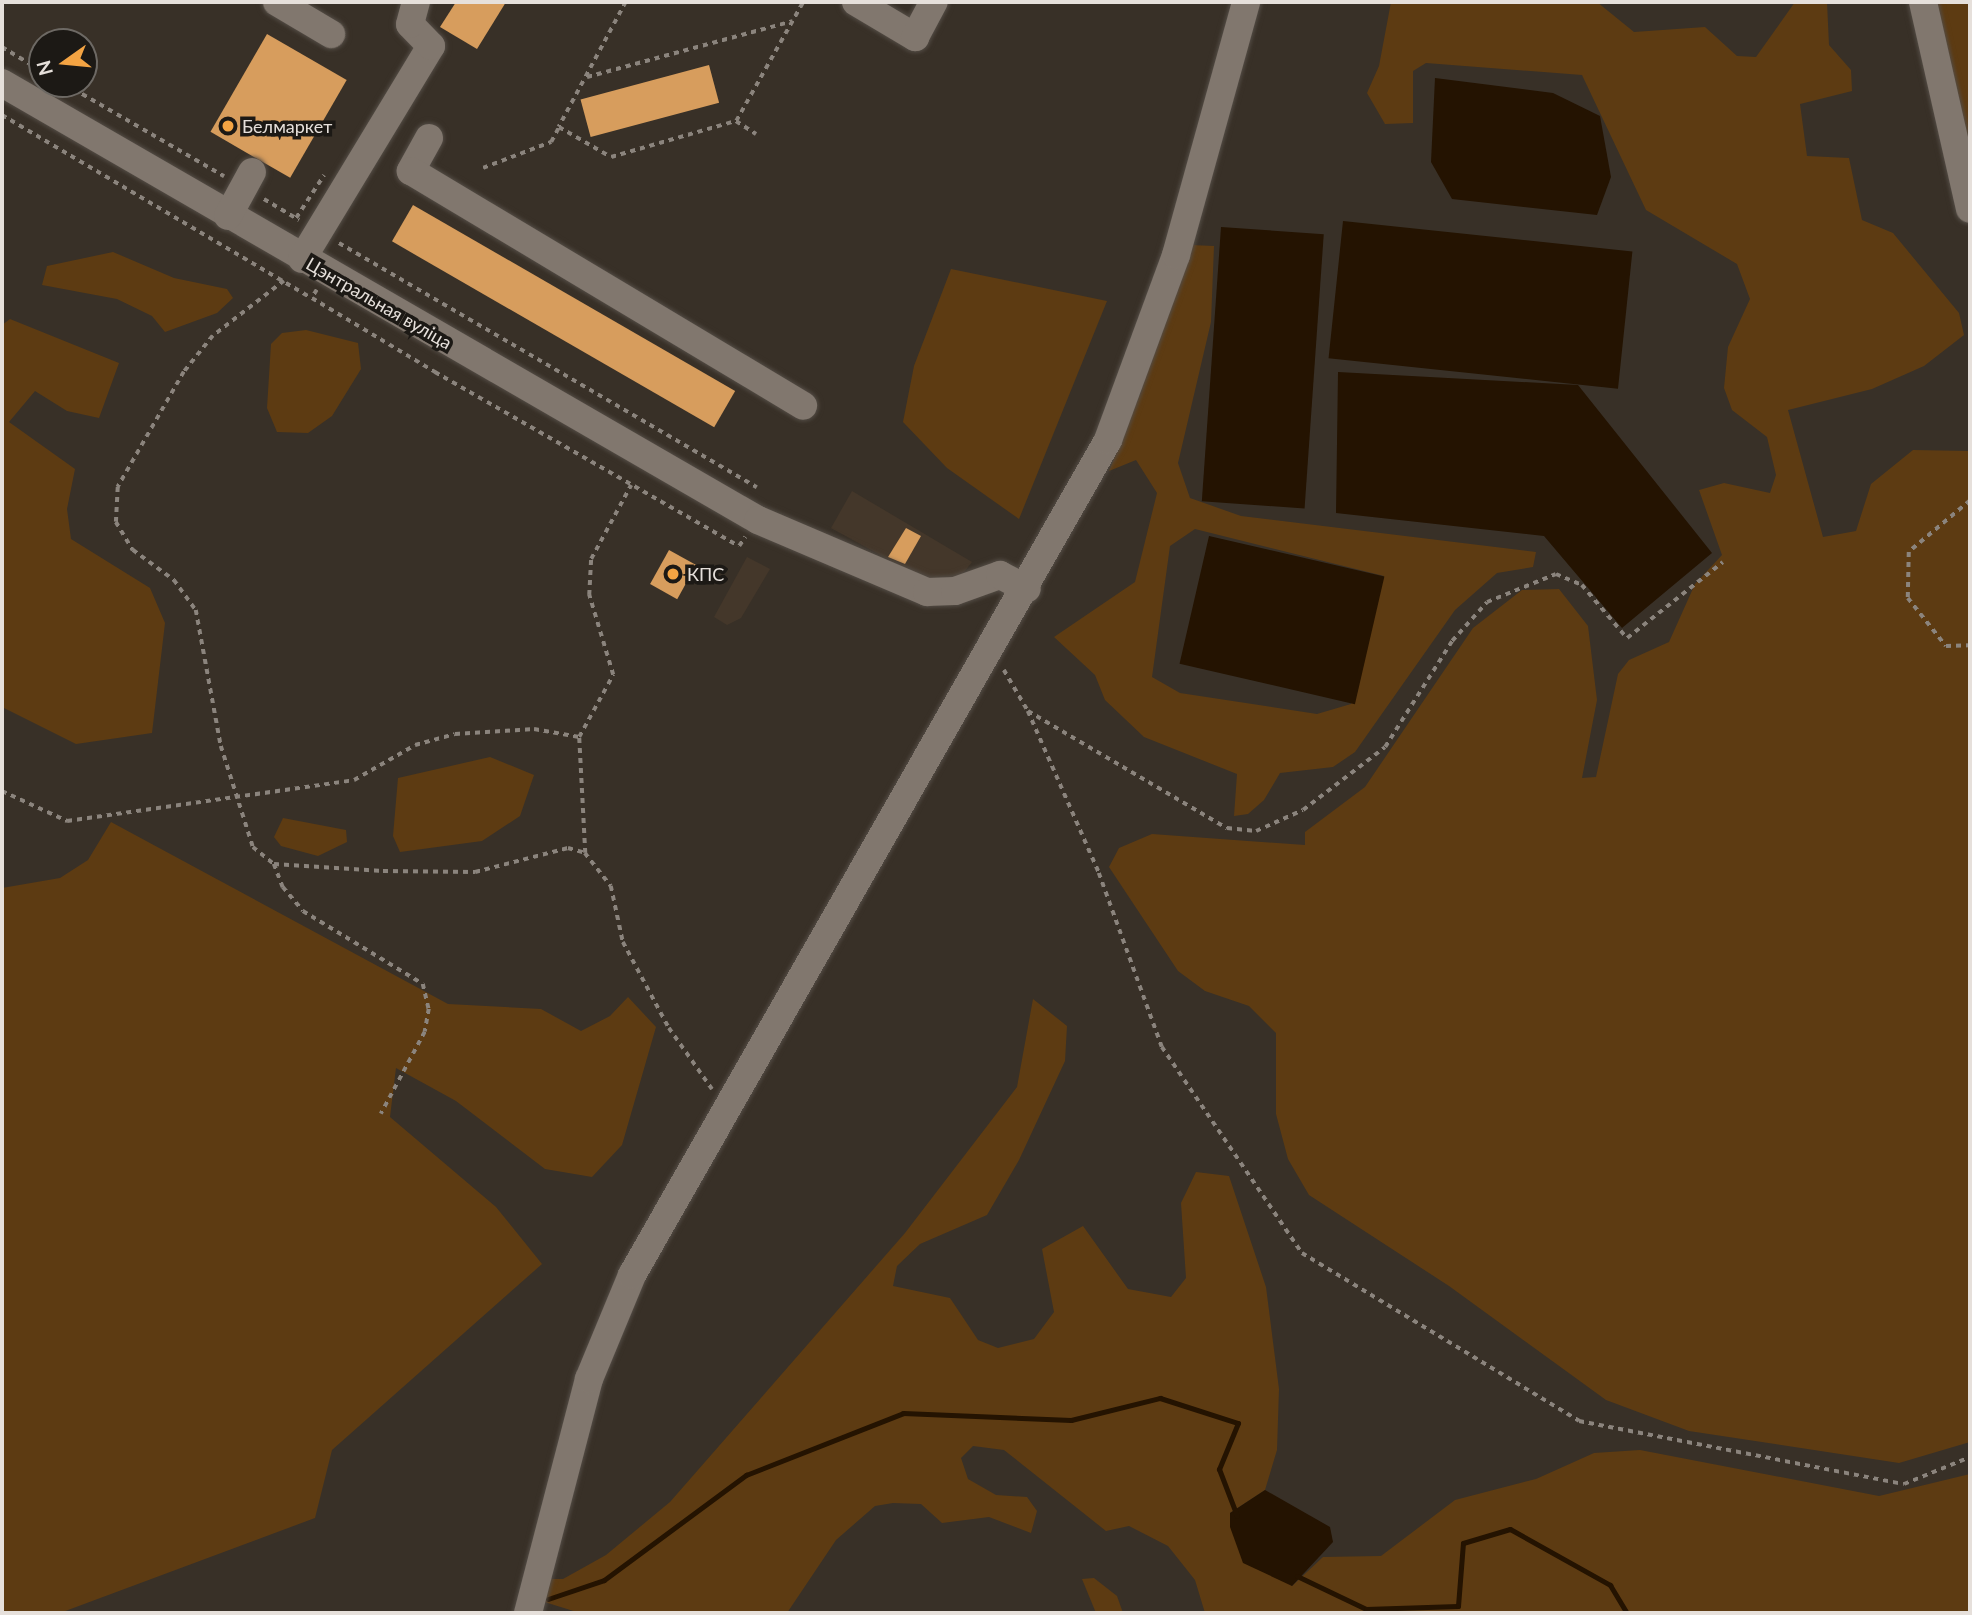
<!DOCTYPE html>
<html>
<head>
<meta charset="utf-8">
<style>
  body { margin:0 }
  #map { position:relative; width:1972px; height:1615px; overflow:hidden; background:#383027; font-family:Lato,sans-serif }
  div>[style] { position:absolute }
  .built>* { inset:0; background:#44372a }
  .green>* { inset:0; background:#5d3b12 }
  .water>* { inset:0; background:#241301; transform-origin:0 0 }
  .stream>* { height:5px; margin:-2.5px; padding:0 2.5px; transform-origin:2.5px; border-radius:2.5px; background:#241301 }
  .building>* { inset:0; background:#d79d5d; transform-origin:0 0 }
  .path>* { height:3.5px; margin-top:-1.75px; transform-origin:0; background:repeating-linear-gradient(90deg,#8b847d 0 5px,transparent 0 10px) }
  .roads { filter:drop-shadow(0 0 2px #534c45) drop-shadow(0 0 2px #534c45) }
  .minor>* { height:28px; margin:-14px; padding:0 14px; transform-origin:14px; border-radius:14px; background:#81776e }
  .dots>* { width:19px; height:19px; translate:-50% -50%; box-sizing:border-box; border:4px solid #1c1915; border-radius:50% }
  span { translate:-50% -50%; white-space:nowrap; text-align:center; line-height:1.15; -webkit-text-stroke:7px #1c1915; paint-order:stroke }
  .poi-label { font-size:18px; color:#e6e0db }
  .left { translate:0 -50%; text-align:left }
  .street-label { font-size:18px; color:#e6e0db }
  .frame { position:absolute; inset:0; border:4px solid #e6e0db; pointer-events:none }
  .north { position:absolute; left:28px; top:28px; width:70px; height:70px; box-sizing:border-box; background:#1c1915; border:2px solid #6d6964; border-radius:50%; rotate:255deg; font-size:19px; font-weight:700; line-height:28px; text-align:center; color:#e6e0db }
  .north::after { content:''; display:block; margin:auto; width:24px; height:32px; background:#f4a443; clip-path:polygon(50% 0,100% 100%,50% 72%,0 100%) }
</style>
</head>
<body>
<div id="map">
  <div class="built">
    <i style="clip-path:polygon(852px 491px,972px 562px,961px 576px,937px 586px,831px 528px)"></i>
    <i style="clip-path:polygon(747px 557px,770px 569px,741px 618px,727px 625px,714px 617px)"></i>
  </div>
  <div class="green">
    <i style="clip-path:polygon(1391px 2px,1597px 2px,1634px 32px,1705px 27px,1737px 56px,1756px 57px,1795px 2px,1827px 2px,1829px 45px,1851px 70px,1852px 91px,1800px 104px,1807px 156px,1849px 158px,1862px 220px,1893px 233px,1959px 313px,1964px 335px,1924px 366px,1872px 389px,1788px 410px,1823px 537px,1856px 531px,1871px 484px,1913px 450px,1970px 451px,1970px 1442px,1899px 1463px,1689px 1431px,1606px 1400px,1449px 1286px,1309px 1195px,1288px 1159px,1276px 1114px,1276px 1033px,1249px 1006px,1205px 991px,1178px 971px,1109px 867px,1119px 848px,1152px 834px,1305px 845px,1305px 832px,1365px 787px,1473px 628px,1522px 590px,1559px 589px,1588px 626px,1597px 700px,1582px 778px,1596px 777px,1618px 674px,1629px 660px,1669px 642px,1695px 584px,1722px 555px,1699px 490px,1724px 483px,1770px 493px,1776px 475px,1767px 437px,1732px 410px,1724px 388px,1728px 347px,1750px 299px,1737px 264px,1646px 210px,1582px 75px,1426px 63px,1413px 71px,1413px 123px,1385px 124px,1367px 93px,1379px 66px)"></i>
    <i style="clip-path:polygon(1933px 2px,1970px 2px,1970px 157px)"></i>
    <i style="clip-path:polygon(evenodd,1191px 245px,1214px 246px,1211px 322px,1178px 463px,1190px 498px,1241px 516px,1536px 552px,1533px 567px,1497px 573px,1455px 610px,1355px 752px,1333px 767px,1280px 773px,1264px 800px,1248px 814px,1234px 816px,1237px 774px,1144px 737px,1105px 700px,1095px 675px,1054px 637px,1135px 582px,1157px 493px,1136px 460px,1109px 471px,1141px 392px,1171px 282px,1191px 245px,1195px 529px,1384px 576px,1351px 704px,1317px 714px,1180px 693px,1152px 677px,1170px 546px,1195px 529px)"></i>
    <i style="clip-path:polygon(113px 252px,174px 278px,227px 289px,233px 298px,217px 313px,165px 332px,152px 316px,117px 299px,42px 285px,47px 266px)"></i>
    <i style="clip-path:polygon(951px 269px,1107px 301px,1019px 519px,947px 468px,903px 422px,914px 366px)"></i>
    <i style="clip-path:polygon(10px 319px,119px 363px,99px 418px,67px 411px,35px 391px,9px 422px,75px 469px,67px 509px,71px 539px,150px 588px,165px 623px,152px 733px,76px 744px,2px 707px,2px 325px)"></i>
    <i style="clip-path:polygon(306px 330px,358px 343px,361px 369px,332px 416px,308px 433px,277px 432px,267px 408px,271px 344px,282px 333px)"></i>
    <i style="clip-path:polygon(490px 757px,534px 775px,520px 816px,482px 841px,400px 852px,393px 836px,398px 778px)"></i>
    <i style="clip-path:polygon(283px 818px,346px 830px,347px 842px,318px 856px,281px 846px,274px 837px)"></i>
    <i style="clip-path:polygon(111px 822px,448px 1004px,541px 1009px,581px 1031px,610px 1016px,628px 997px,656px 1027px,622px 1145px,592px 1177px,545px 1169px,456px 1101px,396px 1068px,390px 1117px,496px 1207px,542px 1264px,332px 1450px,315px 1518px,60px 1613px,2px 1613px,2px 888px,60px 878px,88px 860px)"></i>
    <i style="clip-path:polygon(1033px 999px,1067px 1026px,1065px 1061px,1019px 1160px,987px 1215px,920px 1244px,897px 1266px,893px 1286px,950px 1298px,978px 1340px,998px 1348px,1034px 1339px,1054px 1312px,1042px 1249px,1083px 1226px,1128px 1289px,1171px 1297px,1186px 1278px,1181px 1203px,1196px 1172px,1229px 1176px,1266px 1287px,1279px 1389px,1277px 1450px,1265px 1490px,1230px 1513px,1292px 1586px,1323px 1557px,1381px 1556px,1455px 1500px,1536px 1479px,1594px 1453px,1640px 1450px,1879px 1496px,1970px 1474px,1970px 1613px,1205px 1613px,1195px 1580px,1168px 1546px,1129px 1526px,1106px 1531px,1004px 1450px,973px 1446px,961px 1458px,968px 1479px,996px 1495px,1027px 1497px,1037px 1511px,1031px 1533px,989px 1517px,942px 1523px,921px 1504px,893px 1503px,875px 1506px,836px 1540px,787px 1613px,580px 1613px,538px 1600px,544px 1579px,563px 1579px,606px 1555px,670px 1502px,905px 1233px,1017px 1087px)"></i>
    <i style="clip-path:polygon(1094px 1578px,1117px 1596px,1123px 1613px,1096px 1613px,1082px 1579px)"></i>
  </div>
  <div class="water">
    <i style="clip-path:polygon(1435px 78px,1553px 93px,1600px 116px,1611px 177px,1597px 215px,1452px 199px,1431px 162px)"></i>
    <i style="left:1343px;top:221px;width:291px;height:138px;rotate:6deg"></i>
    <i style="left:1221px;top:227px;width:103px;height:275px;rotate:4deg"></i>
    <i style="clip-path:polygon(1338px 372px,1578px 385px,1712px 553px,1622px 628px,1544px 536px,1336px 513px)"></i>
    <i style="left:1209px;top:536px;width:180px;height:131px;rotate:13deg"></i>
    <i style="clip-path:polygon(1265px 1490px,1330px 1527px,1333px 1542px,1292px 1586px,1243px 1563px,1230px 1527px,1230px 1513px)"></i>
  </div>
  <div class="stream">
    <i style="left:1297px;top:1576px;width:76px;rotate:25.6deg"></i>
    <i style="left:1366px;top:1609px;width:92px;rotate:-1.9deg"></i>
    <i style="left:1458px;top:1606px;width:63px;rotate:-85.5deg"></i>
    <i style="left:1463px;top:1543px;width:49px;rotate:-16.6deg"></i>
    <i style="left:1510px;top:1529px;width:115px;rotate:29.2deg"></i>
    <i style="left:1610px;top:1585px;width:33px;rotate:59deg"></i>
    <i style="left:548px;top:1599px;width:59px;rotate:-18.7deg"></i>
    <i style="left:604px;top:1580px;width:177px;rotate:-36.5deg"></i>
    <i style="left:746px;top:1475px;width:169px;rotate:-21.5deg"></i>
    <i style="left:903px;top:1413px;width:168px;rotate:2.4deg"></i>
    <i style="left:1071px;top:1420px;width:92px;rotate:-13.9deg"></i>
    <i style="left:1160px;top:1398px;width:82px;rotate:17.8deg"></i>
    <i style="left:1238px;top:1423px;width:50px;rotate:112.4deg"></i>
    <i style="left:1219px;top:1469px;width:50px;rotate:69deg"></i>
  </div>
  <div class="building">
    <i style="clip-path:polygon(456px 2px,506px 2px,477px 49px,440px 27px)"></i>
    <i style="left:267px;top:34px;width:92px;height:113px;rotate:30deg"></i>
    <i style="left:709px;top:65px;width:39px;height:133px;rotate:75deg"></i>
    <i style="left:413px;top:205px;width:372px;height:42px;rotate:30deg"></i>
    <i style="clip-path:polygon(906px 528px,921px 536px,905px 564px,888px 557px)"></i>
    <i style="left:669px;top:550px;width:31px;height:39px;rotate:29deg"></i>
  </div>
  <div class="path">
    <i style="left:626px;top:2px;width:142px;rotate:118.2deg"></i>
    <i style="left:559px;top:127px;width:60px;rotate:30deg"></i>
    <i style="left:611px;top:157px;width:130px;rotate:-16.1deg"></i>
    <i style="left:736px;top:121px;width:24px;rotate:33deg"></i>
    <i style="left:2px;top:47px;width:47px;rotate:31deg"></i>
    <i style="left:587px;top:77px;width:213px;rotate:-15.2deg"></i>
    <i style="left:65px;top:84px;width:184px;rotate:30.1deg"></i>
    <i style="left:2px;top:115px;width:360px;rotate:30.6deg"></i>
    <i style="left:736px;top:121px;width:137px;rotate:-60.6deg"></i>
    <i style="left:483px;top:168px;width:73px;rotate:-20.9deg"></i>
    <i style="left:551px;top:142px;width:17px;rotate:-62deg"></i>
    <i style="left:264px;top:199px;width:41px;rotate:31deg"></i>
    <i style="left:296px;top:218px;width:51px;rotate:-56.9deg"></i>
    <i style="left:339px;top:243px;width:484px;rotate:30.3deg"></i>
    <i style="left:284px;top:281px;width:90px;rotate:142.2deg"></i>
    <i style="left:213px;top:336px;width:46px;rotate:128.9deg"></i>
    <i style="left:184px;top:372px;width:133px;rotate:119.9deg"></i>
    <i style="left:118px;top:487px;width:35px;rotate:93deg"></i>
    <i style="left:116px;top:522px;width:33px;rotate:59deg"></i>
    <i style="left:133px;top:550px;width:51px;rotate:36.2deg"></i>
    <i style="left:174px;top:580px;width:37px;rotate:54deg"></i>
    <i style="left:196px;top:610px;width:138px;rotate:79.6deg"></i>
    <i style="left:221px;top:746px;width:106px;rotate:72.4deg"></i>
    <i style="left:253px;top:847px;width:27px;rotate:39deg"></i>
    <i style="left:274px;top:864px;width:109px;rotate:3.7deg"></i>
    <i style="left:383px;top:871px;width:92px;rotate:0.6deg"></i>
    <i style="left:475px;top:872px;width:96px;rotate:-14.5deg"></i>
    <i style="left:568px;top:848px;width:18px;rotate:16deg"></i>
    <i style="left:585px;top:853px;width:42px;rotate:51.8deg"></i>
    <i style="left:611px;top:886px;width:57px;rotate:77.9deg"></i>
    <i style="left:623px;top:942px;width:98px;rotate:61.9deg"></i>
    <i style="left:669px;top:1028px;width:75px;rotate:54.8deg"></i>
    <i style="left:317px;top:290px;width:9px;rotate:122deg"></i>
    <i style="left:312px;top:298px;width:144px;rotate:31deg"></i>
    <i style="left:435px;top:372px;width:350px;rotate:29.8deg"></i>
    <i style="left:739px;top:546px;width:11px;rotate:-56deg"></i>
    <i style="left:1970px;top:501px;width:80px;rotate:140.1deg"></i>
    <i style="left:1909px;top:552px;width:46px;rotate:91.2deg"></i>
    <i style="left:1908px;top:598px;width:61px;rotate:51.6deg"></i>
    <i style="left:1946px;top:646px;width:24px;rotate:-2deg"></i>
    <i style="left:1004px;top:670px;width:48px;rotate:59.7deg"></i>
    <i style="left:1028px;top:711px;width:231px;rotate:30.5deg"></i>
    <i style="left:1227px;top:828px;width:29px;rotate:6deg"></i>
    <i style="left:1256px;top:831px;width:51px;rotate:-24.1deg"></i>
    <i style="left:1303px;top:810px;width:103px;rotate:-37.5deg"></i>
    <i style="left:1385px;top:747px;width:125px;rotate:-57.7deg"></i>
    <i style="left:1452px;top:641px;width:52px;rotate:-48.1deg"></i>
    <i style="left:1487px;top:602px;width:74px;rotate:-22.1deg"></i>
    <i style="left:1556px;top:574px;width:28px;rotate:23deg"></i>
    <i style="left:1582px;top:585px;width:70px;rotate:49.7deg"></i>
    <i style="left:1627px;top:638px;width:122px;rotate:-38.4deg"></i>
    <i style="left:1028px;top:711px;width:177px;rotate:66.3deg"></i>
    <i style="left:1099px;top:873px;width:185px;rotate:70.1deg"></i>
    <i style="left:1162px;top:1047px;width:249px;rotate:55.8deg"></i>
    <i style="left:1302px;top:1253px;width:324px;rotate:31.2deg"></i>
    <i style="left:1579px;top:1421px;width:331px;rotate:11deg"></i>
    <i style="left:1904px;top:1484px;width:71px;rotate:-22.2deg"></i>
    <i style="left:2px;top:791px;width:72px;rotate:24.8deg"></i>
    <i style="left:67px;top:821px;width:290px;rotate:-8.1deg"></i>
    <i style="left:354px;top:780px;width:70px;rotate:-29.8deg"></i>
    <i style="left:415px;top:745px;width:41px;rotate:-15.4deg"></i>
    <i style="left:455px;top:734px;width:79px;rotate:-3.6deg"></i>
    <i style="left:534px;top:729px;width:46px;rotate:10.1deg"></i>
    <i style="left:585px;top:853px;width:116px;rotate:-93deg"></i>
    <i style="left:579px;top:737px;width:71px;rotate:-61.3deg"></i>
    <i style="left:613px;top:675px;width:84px;rotate:-106.7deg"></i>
    <i style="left:589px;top:595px;width:36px;rotate:-87deg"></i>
    <i style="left:591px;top:559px;width:84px;rotate:-61.6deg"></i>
    <i style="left:274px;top:864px;width:25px;rotate:69deg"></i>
    <i style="left:283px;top:887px;width:31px;rotate:50deg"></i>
    <i style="left:303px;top:911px;width:140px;rotate:31.3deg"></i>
    <i style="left:423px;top:984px;width:26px;rotate:77deg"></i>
    <i style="left:429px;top:1009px;width:23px;rotate:100deg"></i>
    <i style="left:425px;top:1032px;width:93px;rotate:118.2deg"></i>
  </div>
  <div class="roads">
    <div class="minor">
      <i style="left:277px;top:2px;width:63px;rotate:30.7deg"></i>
      <i style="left:856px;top:2px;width:69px;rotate:30.7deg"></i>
      <i style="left:915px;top:37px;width:40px;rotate:-62deg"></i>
      <i style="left:1923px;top:2px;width:212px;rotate:77.2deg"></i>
      <i style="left:2px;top:83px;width:873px;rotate:30.03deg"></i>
      <i style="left:758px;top:520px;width:184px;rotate:23.1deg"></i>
      <i style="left:927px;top:592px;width:28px;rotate:-2deg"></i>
      <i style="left:955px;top:591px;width:48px;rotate:-19.6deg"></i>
      <i style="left:1000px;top:575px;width:30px;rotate:27deg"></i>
      <i style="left:429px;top:138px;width:38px;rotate:119deg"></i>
      <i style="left:411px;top:171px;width:457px;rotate:30.9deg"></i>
      <i style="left:228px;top:216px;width:50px;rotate:-61.4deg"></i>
      <i style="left:302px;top:259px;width:249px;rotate:-58.8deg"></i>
      <i style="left:431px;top:46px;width:30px;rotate:-134deg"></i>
      <i style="left:410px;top:24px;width:23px;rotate:-75deg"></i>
      <i style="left:528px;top:1613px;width:242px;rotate:-75.4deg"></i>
      <i style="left:589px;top:1379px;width:113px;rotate:-67.5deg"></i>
      <i style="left:632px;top:1275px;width:961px;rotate:-60.31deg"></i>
      <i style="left:1108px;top:440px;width:197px;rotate:-69.8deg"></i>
      <i style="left:1176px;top:255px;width:263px;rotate:-74.5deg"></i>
    </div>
  </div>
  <div class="dots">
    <i style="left:228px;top:126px;background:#f4a443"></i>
    <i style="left:673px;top:574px;background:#f4a443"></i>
  </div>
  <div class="poi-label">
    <span class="left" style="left:242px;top:126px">Белмаркет</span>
    <span class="left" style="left:687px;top:574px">КПС</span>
  </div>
  <div class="street-label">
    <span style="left:379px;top:303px;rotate:30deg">Цэнтральная вуліца</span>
  </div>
  <div class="frame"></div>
  <div class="north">N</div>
</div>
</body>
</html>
